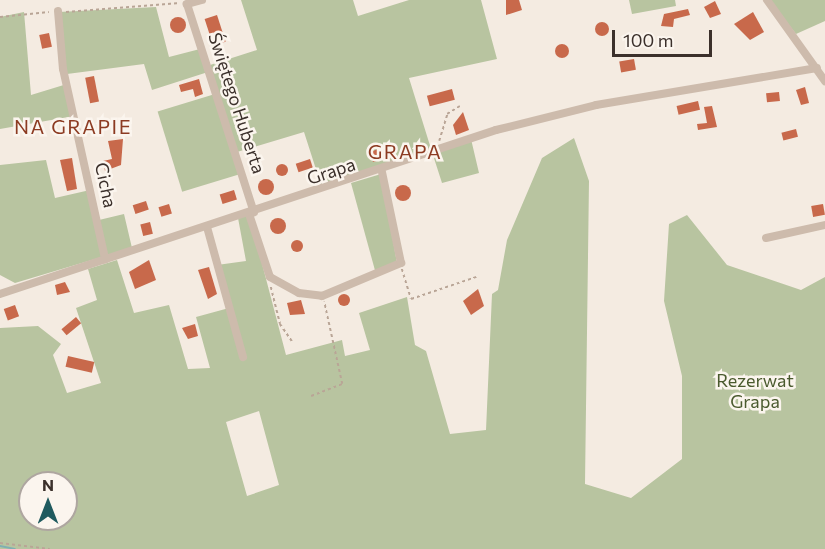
<!DOCTYPE html>
<html>
<head>
<meta charset="utf-8">
<style>
  body { margin:0 }
  #map { position:relative; width:825px; height:549px; overflow:hidden; background:#f4ebe1; font-family:Commissioner,sans-serif }
  div>[style] { position:absolute }
  .green>* { inset:0; background:#b8c4a0; transform-origin:0 0 }
  .stream>* { height:2px; margin:-1px; padding:0 1px; transform-origin:1px; border-radius:1px; background:#7fb0b2 }
  .building>* { inset:0; background:#c8694b; transform-origin:0 0 }
  .round { border-radius:50% }
  .path>* { height:1.5px; margin-top:-0.75px; transform-origin:0; background:repeating-linear-gradient(90deg,#b9a596 0 3px,transparent 0 6px) }
  .minor>* { height:8px; margin:-4px; padding:0 4px; transform-origin:4px; border-radius:4px; background:#cdbbac }
  span { translate:-50% -50%; white-space:nowrap; text-align:center; line-height:1.15; -webkit-text-stroke:5px #fbf5ee; paint-order:stroke }
  .street-label { font-size:18px; color:#3b302b }
  .park-label { font-size:18px; color:#4a5a2e }
  .neighbourhood-label { font-size:20px; color:#8c3b22; letter-spacing:1.5px }
  .north { position:absolute; left:18px; top:471px; width:60px; height:60px; box-sizing:border-box; background:#fbf5ee; border:2px solid #aea6a0; border-radius:50%; rotate:0deg; font-size:16px; font-weight:700; line-height:24px; text-align:center; color:#3b302b }
  .north::after { content:''; display:block; margin:auto; width:21px; height:27px; background:#1f5a5e; clip-path:polygon(50% 0,100% 100%,50% 72%,0 100%) }
  .scale { position:absolute; left:612px; top:30px; width:100px; height:27px; box-sizing:border-box; border:3px solid #3b302b; border-top:0; padding-left:8px; font-size:18px; line-height:21px; white-space:nowrap; color:#3b302b; -webkit-text-stroke:4px #fbf5ee; paint-order:stroke }
</style>
</head>
<body>
<div id="map">
  <div class="green">
    <i style="clip-path:polygon(241px 0,353px 0,358px 16px,409px 0,481px 0,497px 59px,409px 78px,432px 152px,471px 139px,479px 173px,442px 183px,432px 152px,322px 188px,304px 132px,237px 152px,210px 65px,257px 50px)"></i>
    <i style="clip-path:polygon(629px 0,675px 0,676px 6px,632px 14px)"></i>
    <i style="clip-path:polygon(769px 0,825px 0,825px 21px,796px 34px)"></i>
    <i style="clip-path:polygon(156px 7px,169px 57px,200px 49px,208px 72px,152px 90px,144px 64px,67px 74px,59px 12px)"></i>
    <i style="clip-path:polygon(24px 12px,31px 95px,67px 84px,74px 116px,0 129px,0 17px)"></i>
    <i style="left:215px;top:94px;width:84px;height:60px;rotate:73deg"></i>
    <i style="clip-path:polygon(evenodd,574px 138px,589px 181px,585px 484px,631px 498px,682px 459px,682px 376px,664px 301px,669px 224px,687px 215px,727px 265px,801px 290px,825px 277px,825px 549px,0 549px,0 328px,38px 326px,61px 344px,53px 355px,67px 393px,101px 383px,76px 308px,97px 300px,88px 269px,117px 260px,134px 313px,169px 305px,188px 369px,210px 368px,196px 317px,229px 308px,217px 265px,246px 261px,238px 218px,249px 214px,286px 355px,342px 340px,345px 356px,370px 350px,359px 313px,407px 297px,415px 345px,426px 351px,450px 434px,486px 430px,492px 294px,498px 290px,507px 240px,542px 158px,574px 138px,259px 411px,279px 485px,247px 496px,226px 422px,259px 411px,574px 138px,30px 483px,66px 483px,66px 519px,30px 519px,30px 483px)"></i>
    <i style="clip-path:polygon(46px 160px,55px 198px,90px 190px,99px 220px,124px 214px,132px 248px,15px 283px,0 275px,0 165px)"></i>
    <i style="clip-path:polygon(381px 174px,397px 263px,376px 274px,351px 183px)"></i>
  </div>
  <div class="stream">
    <i style="left:0;top:546px;width:15px;rotate:11deg"></i>
  </div>
  <div class="building">
    <i style="clip-path:polygon(506px 0,519px 0,522px 10px,506px 15px)"></i>
    <i style="clip-path:polygon(715px 1px,721px 14px,710px 18px,704px 7px)"></i>
    <i style="clip-path:polygon(688px 9px,690px 15px,674px 19px,673px 27px,661px 26px,664px 14px)"></i>
    <i style="clip-path:polygon(753px 12px,764px 32px,750px 40px,734px 24px)"></i>
    <i style="left:217px;top:15px;width:28px;height:13px;rotate:72deg"></i>
    <i class="round" style="left:170px;top:17px;width:16px;height:16px"></i>
    <i class="round" style="left:595px;top:22px;width:14px;height:14px"></i>
    <i style="left:49px;top:33px;width:14px;height:10px;rotate:78deg"></i>
    <i class="round" style="left:555px;top:44px;width:14px;height:14px"></i>
    <i style="left:634px;top:59px;width:11px;height:15px;rotate:80deg"></i>
    <i style="left:94px;top:76px;width:26px;height:9px;rotate:79deg"></i>
    <i style="clip-path:polygon(199px 79px,203px 94px,195px 97px,193px 89px,181px 92px,179px 85px)"></i>
    <i style="clip-path:polygon(805px 87px,809px 103px,801px 105px,796px 90px)"></i>
    <i style="left:452px;top:89px;width:11px;height:26px;rotate:75deg"></i>
    <i style="left:779px;top:92px;width:9px;height:13px;rotate:84deg"></i>
    <i style="left:698px;top:101px;width:9px;height:22px;rotate:77deg"></i>
    <i style="clip-path:polygon(712px 106px,717px 127px,698px 130px,697px 124px,707px 123px,704px 107px)"></i>
    <i style="clip-path:polygon(463px 112px,469px 130px,456px 135px,453px 125px)"></i>
    <i style="left:796px;top:129px;width:8px;height:15px;rotate:76deg"></i>
    <i style="clip-path:polygon(123px 139px,121px 165px,105px 171px,103px 161px,112px 159px,108px 141px)"></i>
    <i style="clip-path:polygon(384px 147px,388px 158px,373px 162px,370px 152px)"></i>
    <i style="clip-path:polygon(72px 158px,77px 189px,67px 191px,60px 160px)"></i>
    <i style="left:310px;top:159px;width:9px;height:15px;rotate:72deg"></i>
    <i class="round" style="left:276px;top:164px;width:12px;height:12px"></i>
    <i class="round" style="left:258px;top:179px;width:16px;height:16px"></i>
    <i class="round" style="left:395px;top:185px;width:16px;height:16px"></i>
    <i style="left:234px;top:190px;width:10px;height:15px;rotate:73deg"></i>
    <i style="left:146px;top:201px;width:9px;height:14px;rotate:72deg"></i>
    <i style="left:169px;top:204px;width:10px;height:11px;rotate:73deg"></i>
    <i style="left:823px;top:204px;width:11px;height:12px;rotate:80deg"></i>
    <i class="round" style="left:270px;top:218px;width:16px;height:16px"></i>
    <i style="left:150px;top:222px;width:12px;height:10px;rotate:76deg"></i>
    <i class="round" style="left:291px;top:240px;width:12px;height:12px"></i>
    <i style="clip-path:polygon(149px 260px,156px 280px,135px 289px,129px 272px)"></i>
    <i style="clip-path:polygon(209px 267px,217px 294px,208px 299px,198px 270px)"></i>
    <i style="clip-path:polygon(65px 282px,70px 292px,57px 295px,55px 285px)"></i>
    <i style="clip-path:polygon(478px 289px,484px 306px,471px 315px,463px 301px)"></i>
    <i class="round" style="left:338px;top:294px;width:12px;height:12px"></i>
    <i style="clip-path:polygon(301px 300px,305px 314px,290px 315px,287px 303px)"></i>
    <i style="left:15px;top:305px;width:12px;height:12px;rotate:70deg"></i>
    <i style="left:76px;top:317px;width:8px;height:19px;rotate:50deg"></i>
    <i style="clip-path:polygon(195px 324px,198px 336px,188px 339px,182px 328px)"></i>
    <i style="left:68px;top:356px;width:27px;height:11px;rotate:13deg"></i>
  </div>
  <div class="path">
    <i style="left:66px;top:12px;width:114px;rotate:-4.5deg"></i>
    <i style="left:0;top:17px;width:49px;rotate:-5.8deg"></i>
    <i style="left:439px;top:141px;width:28px;rotate:-73deg"></i>
    <i style="left:447px;top:114px;width:15px;rotate:-32deg"></i>
    <i style="left:402px;top:269px;width:31px;rotate:73deg"></i>
    <i style="left:411px;top:299px;width:69px;rotate:-18.7deg"></i>
    <i style="left:271px;top:287px;width:38px;rotate:76deg"></i>
    <i style="left:280px;top:324px;width:21px;rotate:55deg"></i>
    <i style="left:311px;top:396px;width:33px;rotate:-21deg"></i>
    <i style="left:342px;top:384px;width:84px;rotate:-102.4deg"></i>
    <i style="left:0;top:543px;width:50px;rotate:6.8deg"></i>
  </div>
  <div class="minor">
    <i style="left:202px;top:0;width:16px;rotate:165deg"></i>
    <i style="left:187px;top:4px;width:219px;rotate:72.2deg"></i>
    <i style="left:767px;top:0;width:100px;rotate:54.4deg"></i>
    <i style="left:58px;top:11px;width:58px;rotate:85.1deg"></i>
    <i style="left:63px;top:69px;width:195px;rotate:77.5deg"></i>
    <i style="left:249px;top:214px;width:66px;rotate:71.6deg"></i>
    <i style="left:270px;top:277px;width:33px;rotate:29deg"></i>
    <i style="left:299px;top:293px;width:23px;rotate:7deg"></i>
    <i style="left:322px;top:296px;width:86px;rotate:-22.7deg"></i>
    <i style="left:401px;top:263px;width:93px;rotate:-101.8deg"></i>
    <i style="left:207px;top:227px;width:135px;rotate:74.5deg"></i>
    <i style="left:766px;top:238px;width:60px;rotate:-12.4deg"></i>
    <i style="left:0;top:294px;width:522px;rotate:-18.3deg"></i>
    <i style="left:496px;top:130px;width:103px;rotate:-14deg"></i>
    <i style="left:596px;top:105px;width:224px;rotate:-9.5deg"></i>
  </div>
  <div class="street-label">
    <span style="left:237px;top:103px;rotate:72deg">Świętego Huberta</span>
    <span style="left:331px;top:171px;rotate:-18deg">Grapa</span>
    <span style="left:106px;top:185px;rotate:78deg">Cicha</span>
  </div>
  <div class="park-label">
    <span style="left:755px;top:391px">Rezerwat<br>Grapa</span>
  </div>
  <div class="neighbourhood-label">
    <span style="left:73px;top:126px">NA GRAPIE</span>
    <span style="left:405px;top:151px">GRAPA</span>
  </div>
  <div class="north">N</div>
  <div class="scale">100 m</div>
</div>
</body>
</html>
